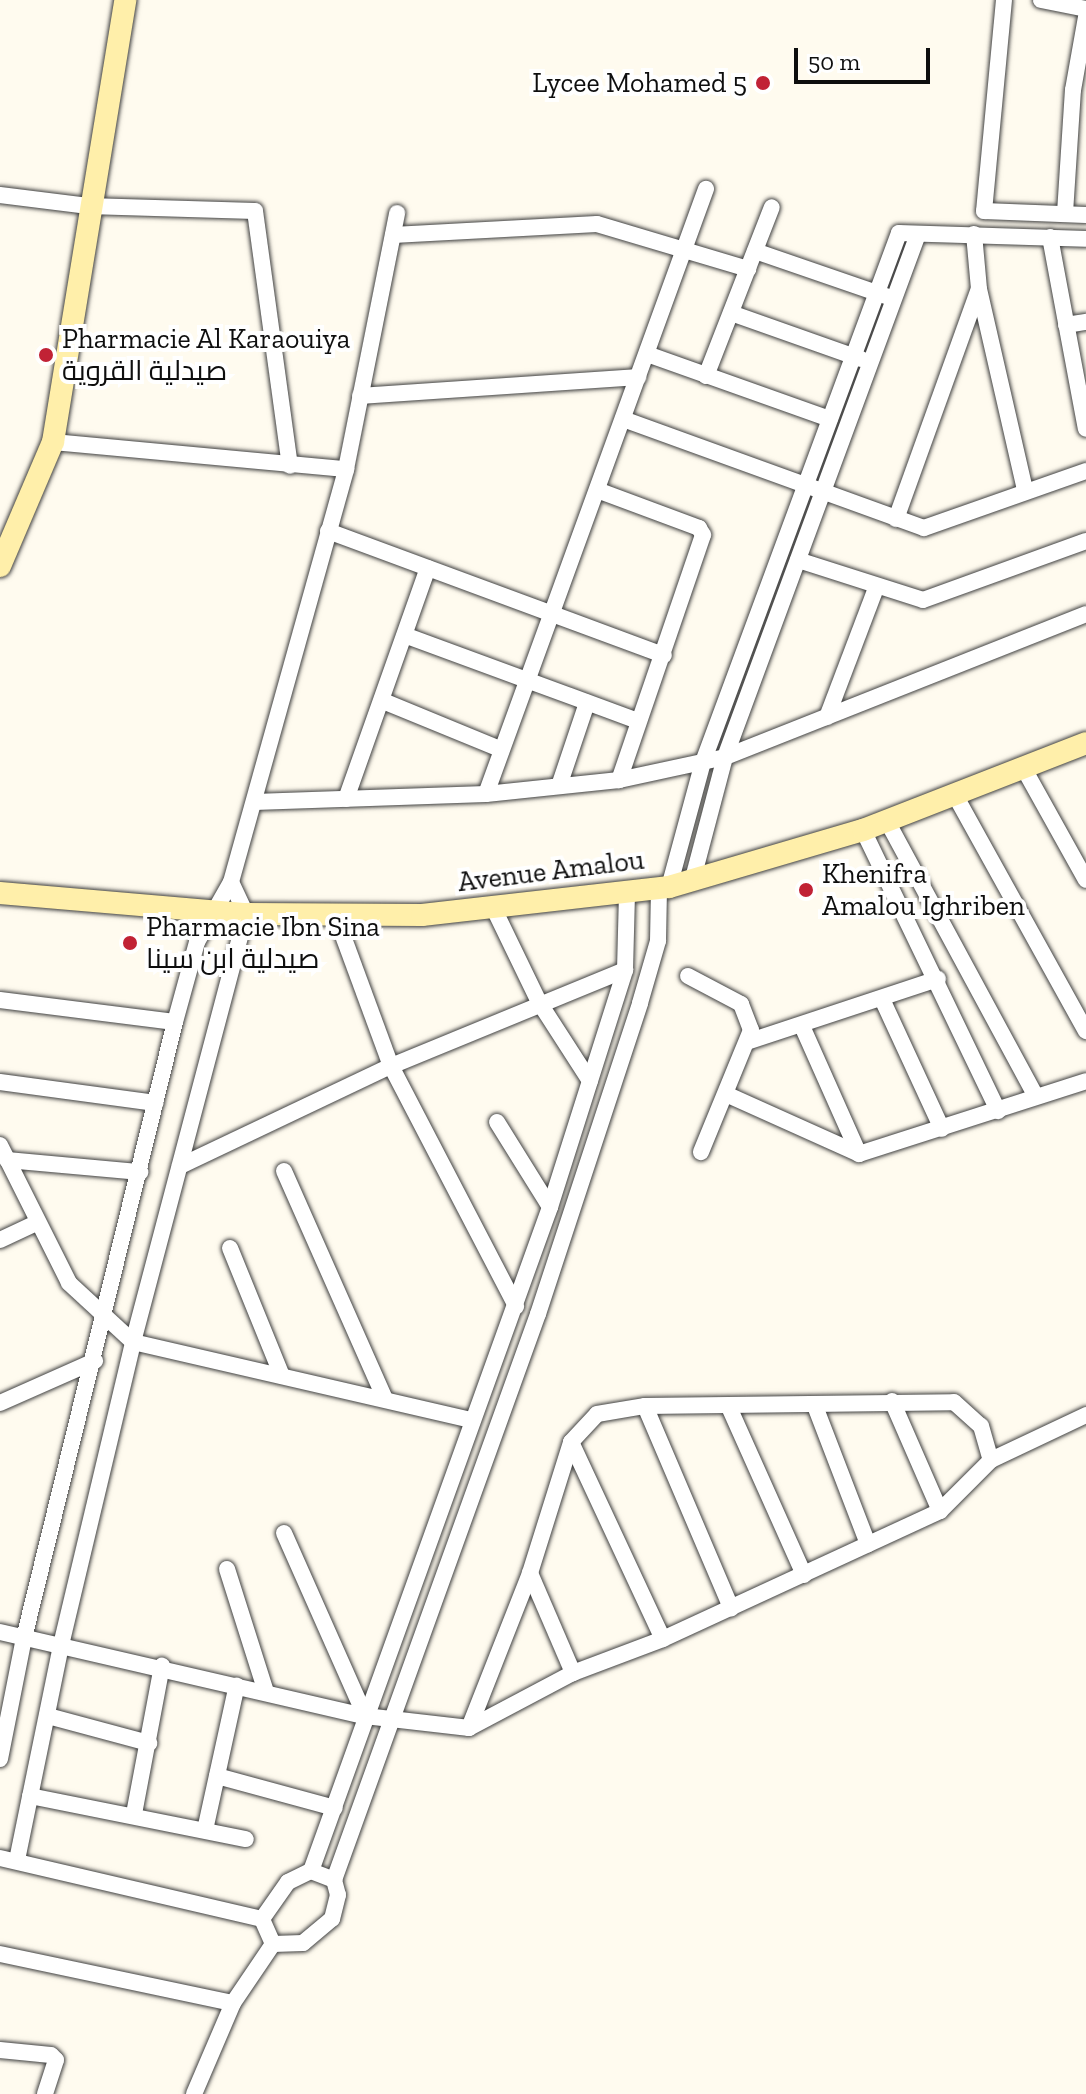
<!DOCTYPE html>
<html>
<head>
<meta charset="utf-8">
<style>
  body { margin:0 }
  #map { position:relative; width:1086px; height:2094px; overflow:hidden; background:#fffbef; font-family:"Zilla Slab",Cairo,serif }
  div>[style] { position:absolute }
  .roads { filter:drop-shadow(0 0 2px #414141) drop-shadow(0 0 2px #414141) }
  .street>* { height:16px; margin:-8px; padding:0 8px; transform-origin:8px; border-radius:8px; background:#fff }
  .secondary>* { height:22px; margin:-11px; padding:0 11px; transform-origin:11px; border-radius:11px; background:#ffefaa }
  .dots>* { width:22px; height:22px; translate:-50% -50%; box-sizing:border-box; border:4px solid #fff; border-radius:50% }
  span { translate:-50% -50%; white-space:nowrap; text-align:center; line-height:1.15; -webkit-text-stroke:8px #fff; paint-order:stroke }
  .poi-label { font-size:28px; color:#0e0e0e }
  .right { translate:-100% -50%; text-align:right }
  .left { translate:0 -50%; text-align:left }
  .street-label { font-size:28px; color:#0e0e0e }
  .scale { position:absolute; left:794px; top:48px; width:136px; height:36px; box-sizing:border-box; border:4px solid #0e0e0e; border-top:0; padding-left:10px; font-size:24px; line-height:28px; white-space:nowrap; color:#0e0e0e; -webkit-text-stroke:6px #fff; paint-order:stroke }
</style>
</head>
<body>
<div id="map">
  <div class="roads">
    <div class="street">
      <i style="left:1004px;top:0;width:212px;rotate:95.4deg"></i>
      <i style="left:984px;top:211px;width:102px;rotate:2.2deg"></i>
      <i style="left:1041px;top:0;width:46px;rotate:11.3deg"></i>
      <i style="left:0;top:195px;width:89px;rotate:7.1deg"></i>
      <i style="left:88px;top:206px;width:167px;rotate:1.7deg"></i>
      <i style="left:255px;top:211px;width:257px;rotate:82.2deg"></i>
      <i style="left:1065px;top:213px;width:123px;rotate:-86.3deg"></i>
      <i style="left:1073px;top:90px;width:74px;rotate:-79.9deg"></i>
      <i style="left:974px;top:234px;width:55px;rotate:84.8deg"></i>
      <i style="left:979px;top:289px;width:206px;rotate:77.1deg"></i>
      <i style="left:393px;top:235px;width:204px;rotate:-3.1deg"></i>
      <i style="left:597px;top:224px;width:158px;rotate:16.6deg"></i>
      <i style="left:1050px;top:237px;width:195px;rotate:79.4deg"></i>
      <i style="left:755px;top:251px;width:139px;rotate:19deg"></i>
      <i style="left:731px;top:313px;width:138px;rotate:19.5deg"></i>
      <i style="left:1066px;top:325px;width:20px;rotate:-9deg"></i>
      <i style="left:647px;top:354px;width:194px;rotate:19.6deg"></i>
      <i style="left:706px;top:376px;width:181px;rotate:-68.7deg"></i>
      <i style="left:360px;top:396px;width:279px;rotate:-3.9deg"></i>
      <i style="left:623px;top:419px;width:320px;rotate:19.9deg"></i>
      <i style="left:924px;top:528px;width:172px;rotate:-19.4deg"></i>
      <i style="left:53px;top:442px;width:294px;rotate:5.3deg"></i>
      <i style="left:597px;top:490px;width:109px;rotate:20.4deg"></i>
      <i style="left:699px;top:528px;width:8px;rotate:60deg"></i>
      <i style="left:703px;top:535px;width:259px;rotate:108.9deg"></i>
      <i style="left:896px;top:519px;width:242px;rotate:-70.2deg"></i>
      <i style="left:328px;top:531px;width:358px;rotate:20.3deg"></i>
      <i style="left:798px;top:560px;width:131px;rotate:17.7deg"></i>
      <i style="left:923px;top:600px;width:173px;rotate:-19.9deg"></i>
      <i style="left:407px;top:636px;width:246px;rotate:20.2deg"></i>
      <i style="left:383px;top:701px;width:126px;rotate:22.3deg"></i>
      <i style="left:827px;top:717px;width:138px;rotate:-69.2deg"></i>
      <i style="left:1023px;top:767px;width:129px;rotate:60.9deg"></i>
      <i style="left:559px;top:786px;width:88px;rotate:-71.4deg"></i>
      <i style="left:486px;top:794px;width:644px;rotate:-70.02deg"></i>
      <i style="left:955px;top:795px;width:270px;rotate:61deg"></i>
      <i style="left:346px;top:799px;width:245px;rotate:-70.5deg"></i>
      <i style="left:254px;top:802px;width:232px;rotate:-2deg"></i>
      <i style="left:486px;top:794px;width:134px;rotate:-6deg"></i>
      <i style="left:619px;top:780px;width:108px;rotate:-12.2deg"></i>
      <i style="left:725px;top:757px;width:388px;rotate:-21.6deg"></i>
      <i style="left:887px;top:821px;width:313px;rotate:61.6deg"></i>
      <i style="left:863px;top:830px;width:312px;rotate:64.3deg"></i>
      <i style="left:692px;top:882px;width:129px;rotate:-75.2deg"></i>
      <i style="left:725px;top:757px;width:557px;rotate:-69.74deg"></i>
      <i style="left:669px;top:887px;width:130px;rotate:-74.8deg"></i>
      <i style="left:703px;top:762px;width:564px;rotate:-69.67deg"></i>
      <i style="left:899px;top:233px;width:187px;rotate:1.8deg"></i>
      <i style="left:494px;top:909px;width:103px;rotate:64.2deg"></i>
      <i style="left:539px;top:1002px;width:94px;rotate:57.2deg"></i>
      <i style="left:335px;top:914px;width:162px;rotate:69.8deg"></i>
      <i style="left:391px;top:1066px;width:271px;rotate:62.5deg"></i>
      <i style="left:688px;top:976px;width:60px;rotate:27.8deg"></i>
      <i style="left:741px;top:1004px;width:28px;rotate:69deg"></i>
      <i style="left:751px;top:1030px;width:132px;rotate:112.3deg"></i>
      <i style="left:882px;top:999px;width:143px;rotate:65.2deg"></i>
      <i style="left:0;top:1000px;width:176px;rotate:7.2deg"></i>
      <i style="left:802px;top:1026px;width:140px;rotate:66deg"></i>
      <i style="left:750px;top:1041px;width:198px;rotate:-18.3deg"></i>
      <i style="left:0;top:1082px;width:157px;rotate:7.7deg"></i>
      <i style="left:728px;top:1095px;width:144px;rotate:24.2deg"></i>
      <i style="left:859px;top:1154px;width:238px;rotate:-17.8deg"></i>
      <i style="left:497px;top:1122px;width:100px;rotate:58.1deg"></i>
      <i style="left:0;top:1145px;width:154px;rotate:63.4deg"></i>
      <i style="left:69px;top:1283px;width:87px;rotate:42.7deg"></i>
      <i style="left:133px;top:1342px;width:348px;rotate:13deg"></i>
      <i style="left:7px;top:1160px;width:134px;rotate:5.2deg"></i>
      <i style="left:180px;top:1166px;width:233px;rotate:-25.4deg"></i>
      <i style="left:391px;top:1066px;width:253px;rotate:-22.3deg"></i>
      <i style="left:284px;top:1171px;width:249px;rotate:66.1deg"></i>
      <i style="left:0;top:1240px;width:40px;rotate:-25deg"></i>
      <i style="left:230px;top:1248px;width:138px;rotate:67.9deg"></i>
      <i style="left:892px;top:1401px;width:120px;rotate:66.4deg"></i>
      <i style="left:0;top:1403px;width:104px;rotate:-23.9deg"></i>
      <i style="left:645px;top:1406px;width:220px;rotate:66.9deg"></i>
      <i style="left:815px;top:1406px;width:148px;rotate:69deg"></i>
      <i style="left:729px;top:1407px;width:184px;rotate:65.9deg"></i>
      <i style="left:571px;top:1442px;width:217px;rotate:65deg"></i>
      <i style="left:284px;top:1533px;width:200px;rotate:66.1deg"></i>
      <i style="left:227px;top:1569px;width:129px;rotate:72.4deg"></i>
      <i style="left:530px;top:1573px;width:109px;rotate:66.7deg"></i>
      <i style="left:0;top:1632px;width:375px;rotate:13deg"></i>
      <i style="left:365px;top:1716px;width:105px;rotate:6.6deg"></i>
      <i style="left:469px;top:1728px;width:118px;rotate:-27.9deg"></i>
      <i style="left:573px;top:1673px;width:96px;rotate:-20.7deg"></i>
      <i style="left:663px;top:1639px;width:305px;rotate:-24.8deg"></i>
      <i style="left:940px;top:1511px;width:72px;rotate:-45deg"></i>
      <i style="left:991px;top:1460px;width:105px;rotate:-25.3deg"></i>
      <i style="left:48px;top:1716px;width:105px;rotate:15deg"></i>
      <i style="left:469px;top:1728px;width:167px;rotate:-68.5deg"></i>
      <i style="left:530px;top:1573px;width:137px;rotate:-72.6deg"></i>
      <i style="left:571px;top:1442px;width:38px;rotate:-47deg"></i>
      <i style="left:597px;top:1414px;width:49px;rotate:-9.5deg"></i>
      <i style="left:645px;top:1406px;width:309px;rotate:-0.7deg"></i>
      <i style="left:954px;top:1402px;width:36px;rotate:42deg"></i>
      <i style="left:981px;top:1426px;width:35px;rotate:74deg"></i>
      <i style="left:0;top:1759px;width:123px;rotate:-78.8deg"></i>
      <i style="left:24px;top:1638px;width:634px;rotate:-76.23deg"></i>
      <i style="left:175px;top:1022px;width:83px;rotate:-74.6deg"></i>
      <i style="left:197px;top:942px;width:69px;rotate:-60.5deg"></i>
      <i style="left:231px;top:882px;width:429px;rotate:-74.4deg"></i>
      <i style="left:346px;top:469px;width:261px;rotate:-78.7deg"></i>
      <i style="left:217px;top:1776px;width:122px;rotate:15.2deg"></i>
      <i style="left:30px;top:1796px;width:220px;rotate:11.3deg"></i>
      <i style="left:134px;top:1814px;width:151px;rotate:-79.3deg"></i>
      <i style="left:205px;top:1830px;width:148px;rotate:-77.6deg"></i>
      <i style="left:0;top:1858px;width:269px;rotate:13.1deg"></i>
      <i style="left:17px;top:1860px;width:219px;rotate:-78.4deg"></i>
      <i style="left:61px;top:1645px;width:311px;rotate:-76.6deg"></i>
      <i style="left:133px;top:1342px;width:443px;rotate:-75.2deg"></i>
      <i style="left:246px;top:914px;width:35px;rotate:-115deg"></i>
      <i style="left:311px;top:1871px;width:706px;rotate:-70.2deg"></i>
      <i style="left:550px;top:1207px;width:249px;rotate:-72.4deg"></i>
      <i style="left:625px;top:970px;width:77px;rotate:-88.5deg"></i>
      <i style="left:273px;top:1944px;width:30px;rotate:-2deg"></i>
      <i style="left:303px;top:1943px;width:38px;rotate:-40deg"></i>
      <i style="left:332px;top:1919px;width:25px;rotate:-76deg"></i>
      <i style="left:338px;top:1895px;width:16px;rotate:-105deg"></i>
      <i style="left:334px;top:1880px;width:602px;rotate:-70.18deg"></i>
      <i style="left:538px;top:1314px;width:327px;rotate:-71.8deg"></i>
      <i style="left:640px;top:1003px;width:65px;rotate:-73.8deg"></i>
      <i style="left:658px;top:941px;width:53px;rotate:-88.9deg"></i>
      <i style="left:273px;top:1944px;width:27px;rotate:-114deg"></i>
      <i style="left:262px;top:1919px;width:45px;rotate:-54.9deg"></i>
      <i style="left:288px;top:1882px;width:25px;rotate:-26deg"></i>
      <i style="left:311px;top:1871px;width:25px;rotate:21deg"></i>
      <i style="left:0;top:1954px;width:238px;rotate:11.9deg"></i>
      <i style="left:0;top:2050px;width:51px;rotate:5.6deg"></i>
      <i style="left:51px;top:2055px;width:7px;rotate:45deg"></i>
      <i style="left:56px;top:2060px;width:36px;rotate:108deg"></i>
      <i style="left:194px;top:2094px;width:99px;rotate:-66.8deg"></i>
      <i style="left:233px;top:2003px;width:71px;rotate:-55.9deg"></i>
    </div>
    <div class="secondary">
      <i style="left:0;top:566px;width:135px;rotate:-66.9deg"></i>
      <i style="left:53px;top:442px;width:448px;rotate:-80.7deg"></i>
      <i style="left:0;top:893px;width:247px;rotate:4.9deg"></i>
      <i style="left:246px;top:914px;width:176px;rotate:0.3deg"></i>
      <i style="left:422px;top:915px;width:249px;rotate:-6.5deg"></i>
      <i style="left:669px;top:887px;width:202px;rotate:-16.4deg"></i>
      <i style="left:863px;top:830px;width:239px;rotate:-21.3deg"></i>
    </div>
  </div>
  <div class="dots">
    <i style="left:763px;top:83px;background:#c12235"></i>
    <i style="left:46px;top:355px;background:#c12235"></i>
    <i style="left:806px;top:890px;background:#c12235"></i>
    <i style="left:130px;top:943px;background:#c12235"></i>
  </div>
  <div class="poi-label">
    <span class="right" style="left:747px;top:83px">Lycee Mohamed 5</span>
    <span class="left" style="left:62px;top:355px">Pharmacie Al Karaouiya<br>صيدلية القروية</span>
    <span class="left" style="left:822px;top:890px">Khenifra<br>Amalou Ighriben</span>
    <span class="left" style="left:146px;top:943px">Pharmacie Ibn Sina<br>صيدلية ابن سينا</span>
  </div>
  <div class="street-label">
    <span style="left:551px;top:871px;rotate:-7deg">Avenue Amalou</span>
  </div>
  <div class="scale">50 m</div>
</div>
</body>
</html>
